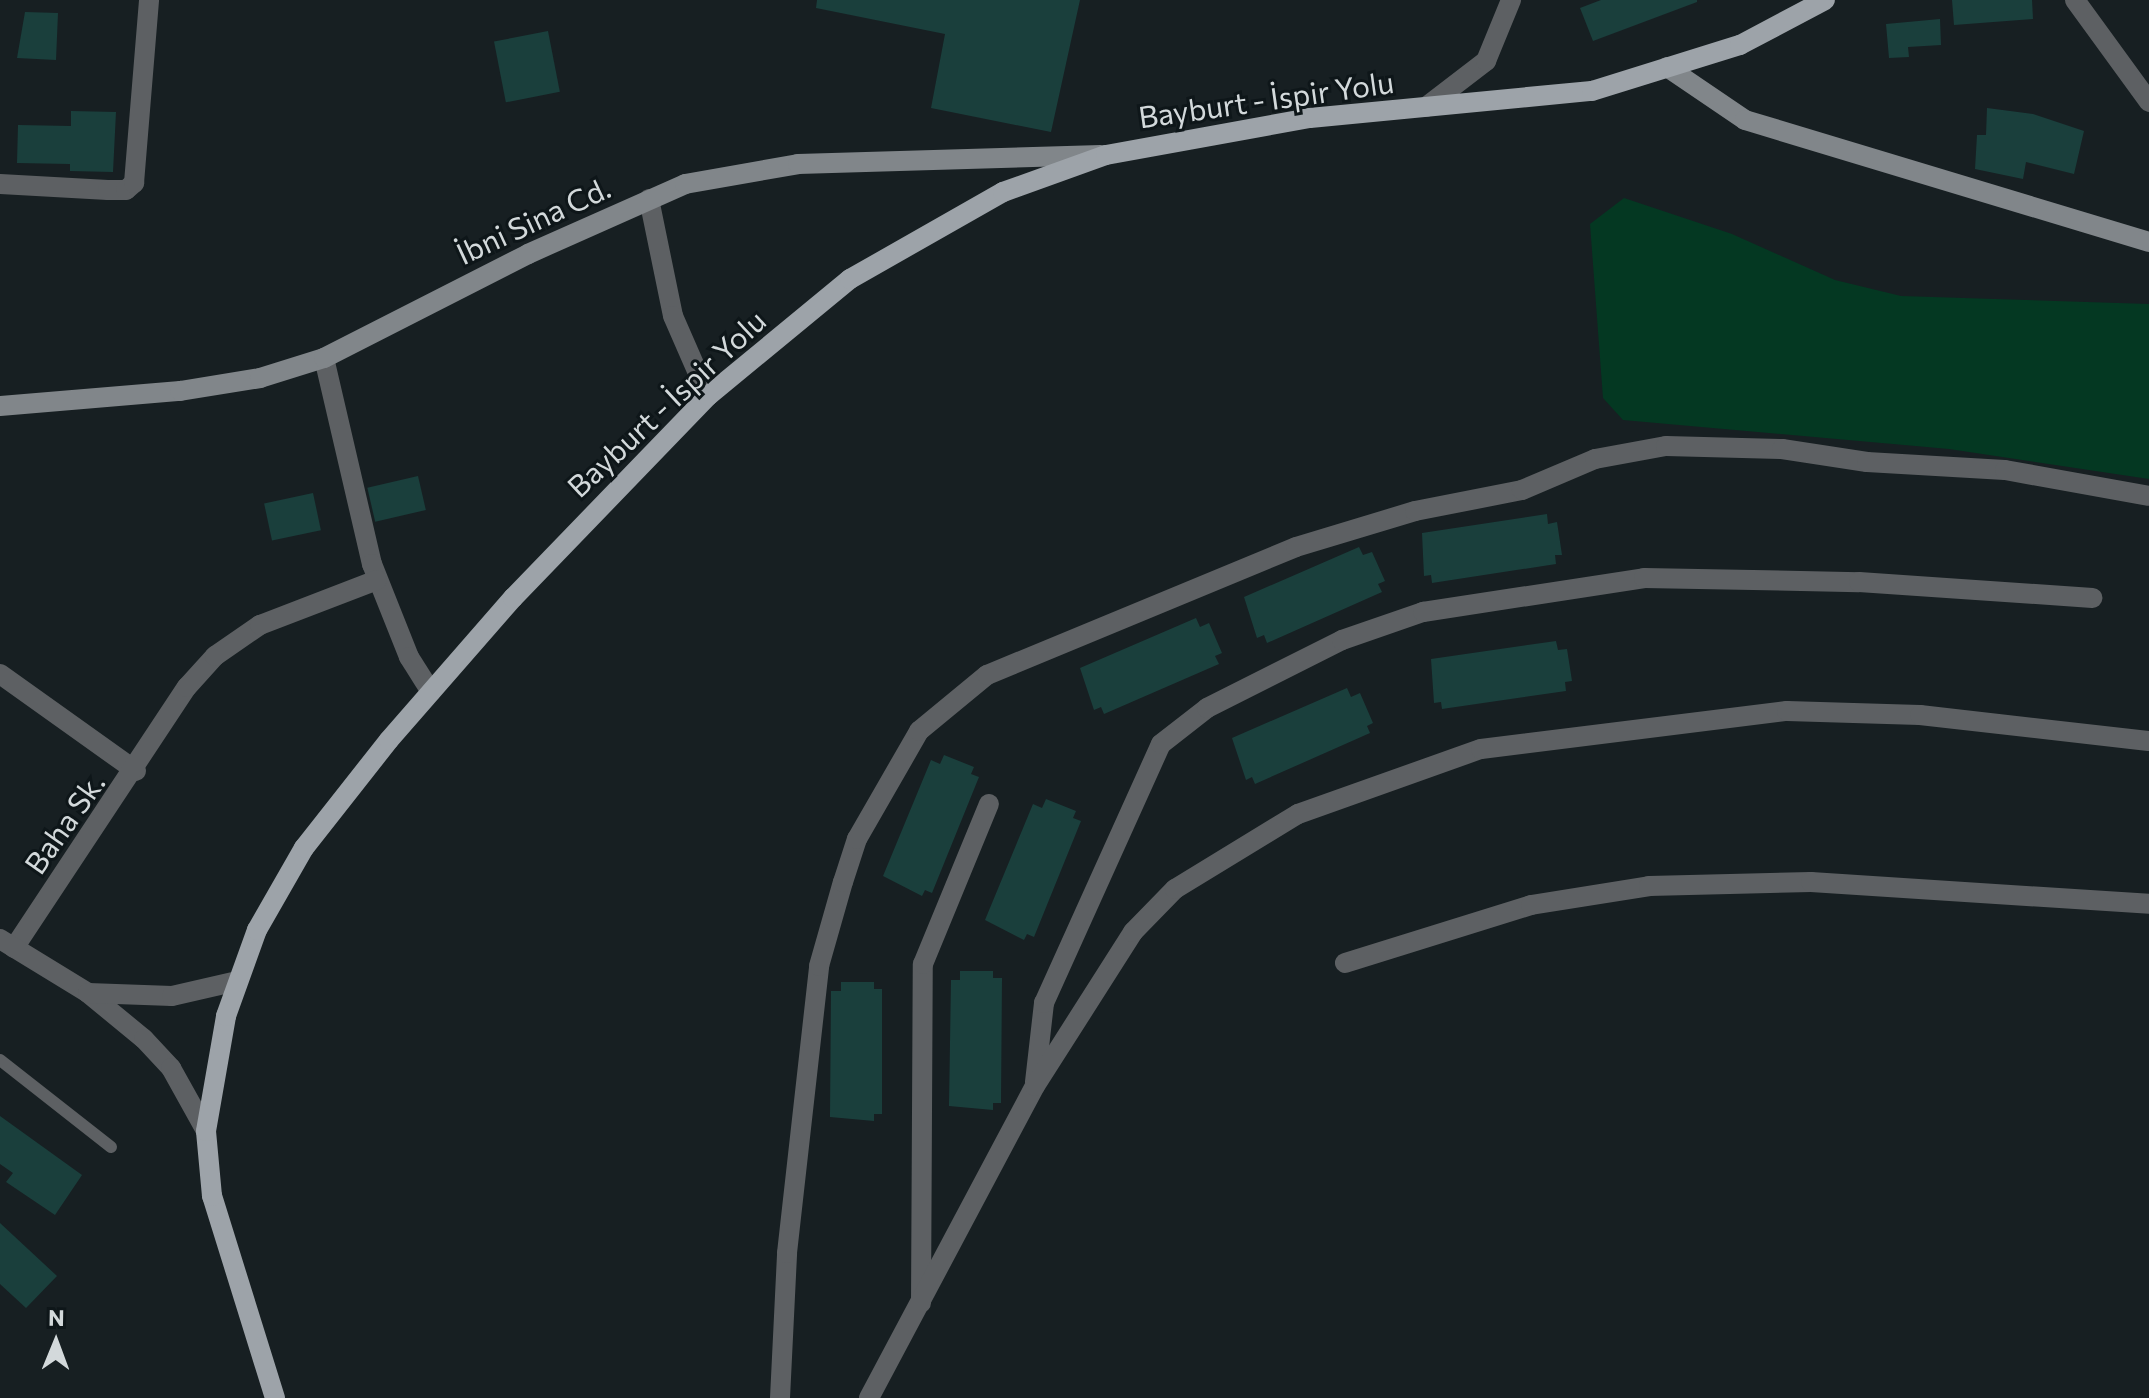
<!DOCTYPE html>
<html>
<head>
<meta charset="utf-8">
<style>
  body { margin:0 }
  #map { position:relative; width:2149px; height:1398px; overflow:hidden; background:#171f22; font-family:Commissioner,sans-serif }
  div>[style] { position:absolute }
  .green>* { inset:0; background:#043822 }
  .building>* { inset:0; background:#1a3f3c; transform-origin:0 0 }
  .service>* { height:12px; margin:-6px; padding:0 6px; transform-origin:6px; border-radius:6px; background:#5d6063 }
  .minor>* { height:20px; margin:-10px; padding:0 10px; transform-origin:10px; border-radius:10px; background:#5d6063 }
  .tertiary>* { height:20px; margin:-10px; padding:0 10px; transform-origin:10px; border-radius:10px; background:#5d6063 }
  .secondary>* { height:20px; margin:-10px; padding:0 10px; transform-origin:10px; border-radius:10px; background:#81868a }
  .primary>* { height:20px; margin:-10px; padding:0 10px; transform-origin:10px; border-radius:10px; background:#9da3a9 }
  span { translate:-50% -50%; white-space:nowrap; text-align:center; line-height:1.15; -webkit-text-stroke:6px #0e1619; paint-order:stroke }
  .street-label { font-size:30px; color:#d3d9db }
  .north { position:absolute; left:16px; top:1302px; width:80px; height:80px; -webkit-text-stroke:6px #0e1619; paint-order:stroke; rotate:1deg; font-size:22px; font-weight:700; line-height:32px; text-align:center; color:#d3d9db }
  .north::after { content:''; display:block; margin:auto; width:28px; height:36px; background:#d3d9db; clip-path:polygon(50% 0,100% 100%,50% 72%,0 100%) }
</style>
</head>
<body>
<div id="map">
  <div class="green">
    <i style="clip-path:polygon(1624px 198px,1732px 234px,1835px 280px,1901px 296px,2149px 304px,2149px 479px,1949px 449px,1623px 420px,1603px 398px,1590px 224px)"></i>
  </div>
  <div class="building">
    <i style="clip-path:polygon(817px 0,1080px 0,1051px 132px,931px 108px,945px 34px,816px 8px)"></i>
    <i style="clip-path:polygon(1601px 0,1697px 0,1697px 2px,1593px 41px,1580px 8px)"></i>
    <i style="clip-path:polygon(1952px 0,2032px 0,2033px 19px,1954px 25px)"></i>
    <i style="clip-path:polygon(25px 12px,58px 13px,56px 60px,17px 58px)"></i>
    <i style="clip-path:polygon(1940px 19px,1941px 45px,1908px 47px,1909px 57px,1889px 58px,1886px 24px)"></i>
    <i style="left:548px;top:31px;width:62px;height:55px;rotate:79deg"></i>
    <i style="clip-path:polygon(1987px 108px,2033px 114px,2084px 131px,2074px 174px,2026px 162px,2023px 179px,1975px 169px,1977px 135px,1986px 135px)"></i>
    <i style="clip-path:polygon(71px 111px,116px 112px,113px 172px,70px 171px,70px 164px,17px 163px,18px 125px,71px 126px)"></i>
    <i style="left:418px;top:476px;width:35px;height:52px;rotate:77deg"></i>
    <i style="left:313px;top:493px;width:38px;height:50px;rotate:78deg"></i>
    <i style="clip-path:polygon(1547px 514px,1548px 524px,1557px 522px,1562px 555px,1555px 555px,1556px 564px,1432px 583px,1431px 575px,1424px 576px,1422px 533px)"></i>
    <i style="clip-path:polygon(1359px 547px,1363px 555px,1372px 552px,1385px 581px,1378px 584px,1382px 592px,1267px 643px,1264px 635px,1257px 638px,1244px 597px)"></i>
    <i style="clip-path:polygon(1196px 618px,1200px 627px,1209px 623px,1222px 653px,1215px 656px,1219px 664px,1104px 714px,1101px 707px,1094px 710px,1080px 668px)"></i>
    <i style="clip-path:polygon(1556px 641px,1558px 650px,1567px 649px,1572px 681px,1565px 682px,1566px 691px,1442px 709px,1441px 702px,1434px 703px,1431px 659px)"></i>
    <i style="clip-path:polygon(1347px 688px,1351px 697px,1360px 693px,1373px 723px,1367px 726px,1370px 733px,1255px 784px,1252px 777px,1246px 780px,1232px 738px)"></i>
    <i style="clip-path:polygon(944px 755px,974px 767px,971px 774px,979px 777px,932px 893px,925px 890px,922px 896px,883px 876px,931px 760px,940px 764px)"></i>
    <i style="clip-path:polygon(1046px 799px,1076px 811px,1073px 818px,1081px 821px,1034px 937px,1027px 934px,1024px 940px,985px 920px,1033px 804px,1042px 808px)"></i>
    <i style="clip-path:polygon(960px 971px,993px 971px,993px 978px,1002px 978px,1001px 1103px,993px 1103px,993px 1110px,949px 1106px,951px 980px,960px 980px)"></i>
    <i style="clip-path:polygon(841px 982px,874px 982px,874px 989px,882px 989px,882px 1114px,874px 1114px,874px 1121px,830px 1117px,831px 991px,841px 991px)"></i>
    <i style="clip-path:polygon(0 1116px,82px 1175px,55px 1215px,6px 1182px,13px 1173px,0 1164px)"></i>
    <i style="clip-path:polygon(0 1223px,57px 1276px,26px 1308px,0 1284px)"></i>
  </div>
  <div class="service">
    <i style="left:0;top:1060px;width:141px;rotate:38.1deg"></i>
  </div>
  <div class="minor">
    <i style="left:2075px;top:0;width:126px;rotate:54deg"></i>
    <i style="left:0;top:184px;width:108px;rotate:3.2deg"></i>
    <i style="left:108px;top:190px;width:18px"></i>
    <i style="left:126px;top:190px;width:11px;rotate:-41deg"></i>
    <i style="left:134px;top:183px;width:184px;rotate:-85.3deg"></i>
    <i style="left:649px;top:199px;width:119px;rotate:78.4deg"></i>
    <i style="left:673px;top:316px;width:87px;rotate:66.4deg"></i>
    <i style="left:324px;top:358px;width:212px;rotate:76.9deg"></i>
    <i style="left:372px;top:564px;width:100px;rotate:68.3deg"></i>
    <i style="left:409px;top:657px;width:41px;rotate:57.8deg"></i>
    <i style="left:0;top:674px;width:167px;rotate:35.5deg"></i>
    <i style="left:14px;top:948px;width:313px;rotate:-56.5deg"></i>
    <i style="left:187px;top:687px;width:42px;rotate:-47.9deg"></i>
    <i style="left:215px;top:656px;width:55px;rotate:-34.6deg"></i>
    <i style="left:260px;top:625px;width:125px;rotate:-21deg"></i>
    <i style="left:1345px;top:963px;width:195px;rotate:-17.3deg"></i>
    <i style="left:1531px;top:905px;width:120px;rotate:-9.1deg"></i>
    <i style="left:1649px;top:886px;width:162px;rotate:-1.4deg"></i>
    <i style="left:1811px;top:882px;width:339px;rotate:3.7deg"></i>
    <i style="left:1035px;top:1082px;width:80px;rotate:-83.5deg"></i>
    <i style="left:1044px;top:1003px;width:284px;rotate:-65.7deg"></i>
    <i style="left:1161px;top:744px;width:58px;rotate:-38deg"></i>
    <i style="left:1207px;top:708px;width:151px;rotate:-26.7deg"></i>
    <i style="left:1342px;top:640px;width:86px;rotate:-19.1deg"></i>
    <i style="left:1423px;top:612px;width:224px;rotate:-8.7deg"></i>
    <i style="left:1644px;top:578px;width:215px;rotate:1.1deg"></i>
    <i style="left:1859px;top:582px;width:234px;rotate:3.9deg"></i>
    <i style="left:921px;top:1303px;width:339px;rotate:-89.7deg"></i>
    <i style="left:923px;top:964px;width:173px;rotate:-67.6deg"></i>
    <i style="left:780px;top:1398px;width:145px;rotate:-87.2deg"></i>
    <i style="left:787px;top:1253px;width:289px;rotate:-83.6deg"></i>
    <i style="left:819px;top:966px;width:87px;rotate:-74.1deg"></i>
    <i style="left:843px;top:882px;width:45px;rotate:-72deg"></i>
    <i style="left:857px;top:839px;width:125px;rotate:-60.1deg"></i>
    <i style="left:919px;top:731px;width:88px;rotate:-39.5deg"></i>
    <i style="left:987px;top:675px;width:334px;rotate:-22.5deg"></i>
    <i style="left:1296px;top:547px;width:124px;rotate:-16.8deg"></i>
    <i style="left:1415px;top:511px;width:109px;rotate:-11.1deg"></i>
    <i style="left:1522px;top:490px;width:79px;rotate:-23deg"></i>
    <i style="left:1595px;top:459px;width:72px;rotate:-10.4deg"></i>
    <i style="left:1666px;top:446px;width:116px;rotate:1.5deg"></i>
    <i style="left:1782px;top:449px;width:86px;rotate:8.7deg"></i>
    <i style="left:1867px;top:462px;width:138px;rotate:3.3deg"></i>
    <i style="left:2005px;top:470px;width:146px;rotate:10.2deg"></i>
    <i style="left:869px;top:1398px;width:353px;rotate:-62deg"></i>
    <i style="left:1035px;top:1086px;width:183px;rotate:-57.5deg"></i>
    <i style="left:1133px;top:932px;width:60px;rotate:-45.7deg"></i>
    <i style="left:1175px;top:889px;width:144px;rotate:-31.4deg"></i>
    <i style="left:1298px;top:814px;width:194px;rotate:-19.6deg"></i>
    <i style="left:1481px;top:749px;width:308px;rotate:-7.1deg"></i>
    <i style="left:1787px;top:711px;width:133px;rotate:1.7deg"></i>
    <i style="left:1920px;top:715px;width:230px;rotate:6.5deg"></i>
  </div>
  <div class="tertiary">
    <i style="left:1426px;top:107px;width:76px;rotate:-37.5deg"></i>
    <i style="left:1486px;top:61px;width:66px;rotate:-67.7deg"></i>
    <i style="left:0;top:939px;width:103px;rotate:31.5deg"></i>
    <i style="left:88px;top:993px;width:72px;rotate:39.4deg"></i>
    <i style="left:144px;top:1039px;width:40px;rotate:47deg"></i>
    <i style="left:171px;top:1068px;width:72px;rotate:60.9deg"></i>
    <i style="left:88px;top:993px;width:84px;rotate:2deg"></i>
    <i style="left:172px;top:996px;width:67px;rotate:-13deg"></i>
  </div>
  <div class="secondary">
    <i style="left:1667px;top:67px;width:94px;rotate:34.2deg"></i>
    <i style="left:1745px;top:120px;width:422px;rotate:16.8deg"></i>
    <i style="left:0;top:406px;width:181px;rotate:-4.8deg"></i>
    <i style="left:180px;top:391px;width:81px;rotate:-9.2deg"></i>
    <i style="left:260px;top:378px;width:67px;rotate:-17.4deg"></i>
    <i style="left:324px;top:358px;width:229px;rotate:-27deg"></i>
    <i style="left:528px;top:254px;width:172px;rotate:-24deg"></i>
    <i style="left:685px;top:184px;width:115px;rotate:-10deg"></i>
    <i style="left:798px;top:164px;width:303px;rotate:-1.7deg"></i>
  </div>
  <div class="primary">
    <i style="left:275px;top:1398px;width:212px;rotate:-107.3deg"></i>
    <i style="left:212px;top:1196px;width:65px;rotate:-95.3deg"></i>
    <i style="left:206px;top:1131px;width:117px;rotate:-80.1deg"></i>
    <i style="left:226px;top:1016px;width:91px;rotate:-70.2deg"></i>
    <i style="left:257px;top:930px;width:95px;rotate:-60.2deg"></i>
    <i style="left:304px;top:848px;width:137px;rotate:-51.8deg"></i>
    <i style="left:389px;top:740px;width:189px;rotate:-48.9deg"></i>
    <i style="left:513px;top:598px;width:281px;rotate:-46deg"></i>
    <i style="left:708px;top:396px;width:184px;rotate:-39.5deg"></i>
    <i style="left:850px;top:279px;width:176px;rotate:-29.6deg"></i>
    <i style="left:1003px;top:192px;width:109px;rotate:-19.8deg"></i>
    <i style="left:1106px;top:155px;width:207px;rotate:-10.3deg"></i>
    <i style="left:1310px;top:118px;width:283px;rotate:-5.5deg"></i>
    <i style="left:1592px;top:91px;width:155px;rotate:-17.3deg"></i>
    <i style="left:1740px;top:45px;width:96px;rotate:-27.9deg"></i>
  </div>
  <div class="street-label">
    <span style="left:1266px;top:99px;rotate:-8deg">Bayburt - İspir Yolu</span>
    <span style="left:533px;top:220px;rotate:-25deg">İbni Sina Cd.</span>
    <span style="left:666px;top:403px;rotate:-43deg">Bayburt - İspir Yolu</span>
    <span style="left:64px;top:823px;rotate:-55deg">Baha Sk.</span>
  </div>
  <div class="north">N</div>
</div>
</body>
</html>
